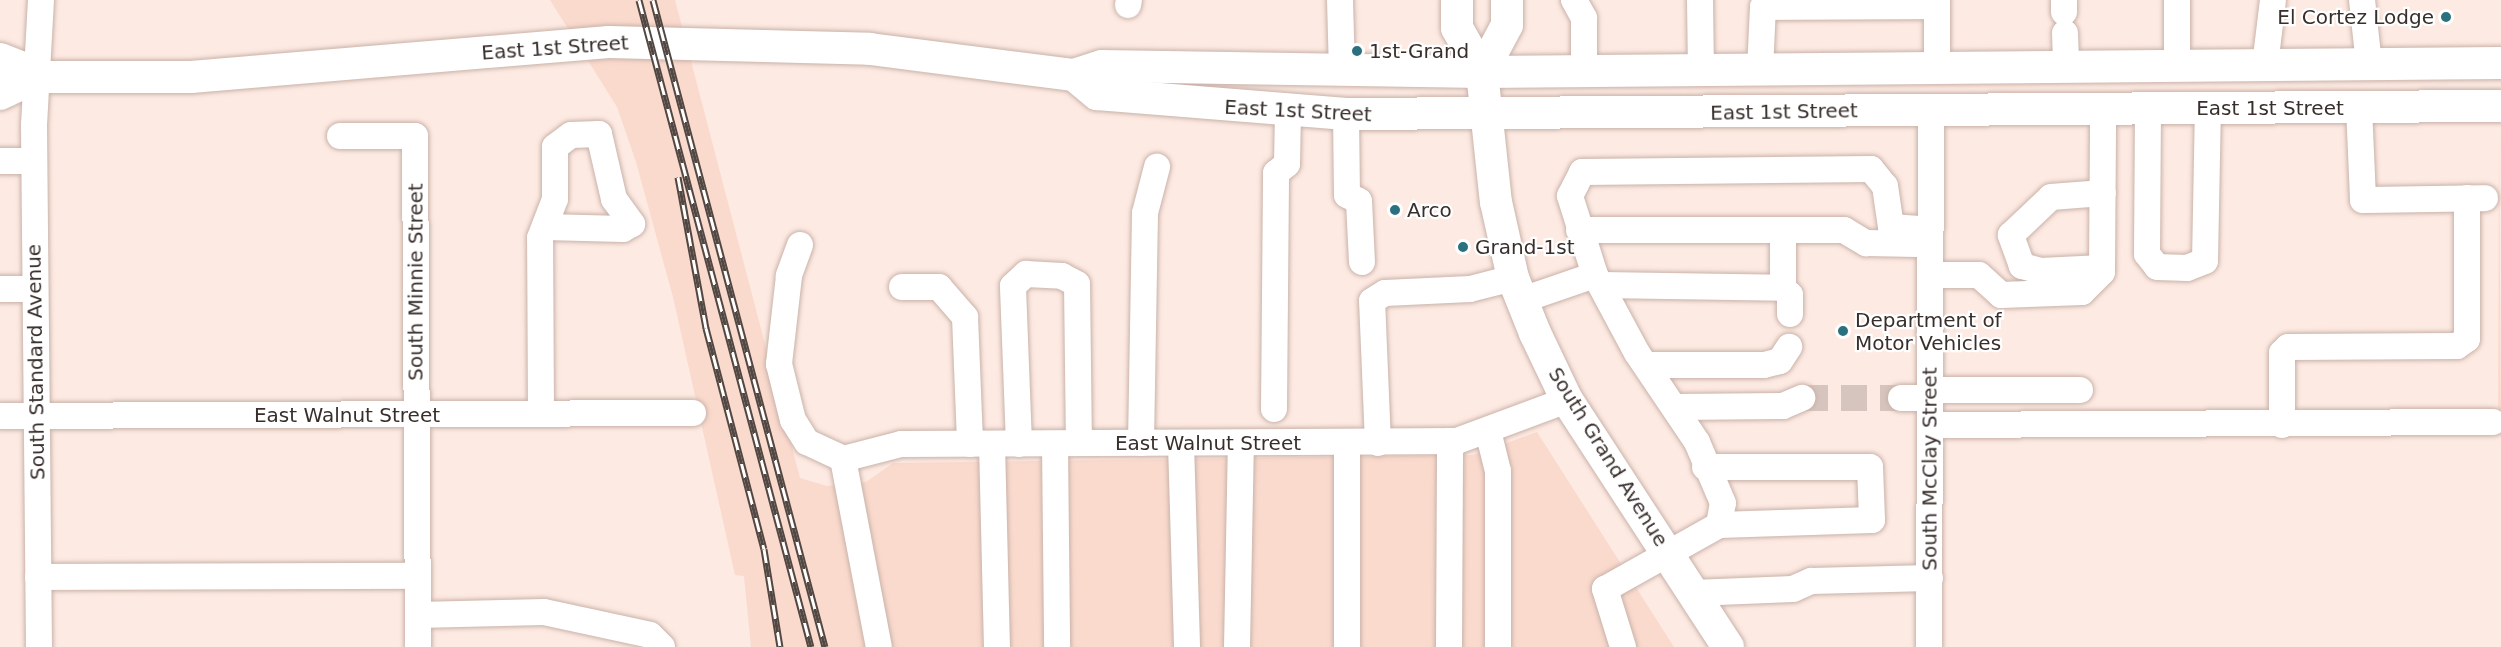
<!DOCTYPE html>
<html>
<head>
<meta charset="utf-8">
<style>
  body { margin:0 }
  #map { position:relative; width:2501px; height:647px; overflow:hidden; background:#fdeae2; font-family:"DejaVu Sans",sans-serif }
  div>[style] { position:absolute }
  .built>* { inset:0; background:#fadacd }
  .minor-tunnel>* { height:26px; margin-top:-13px; transform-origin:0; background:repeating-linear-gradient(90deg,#d6c5be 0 26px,transparent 0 39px) }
  .roads { filter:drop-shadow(0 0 2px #c9b2a9) drop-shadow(0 0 2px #c9b2a9) }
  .minor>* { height:26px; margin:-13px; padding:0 13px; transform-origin:13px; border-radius:13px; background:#fff }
  .major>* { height:32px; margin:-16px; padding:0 16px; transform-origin:16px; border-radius:16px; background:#fff }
  .rail>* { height:7px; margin-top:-3.5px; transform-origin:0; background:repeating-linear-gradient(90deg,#fff 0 14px,#514743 0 28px); box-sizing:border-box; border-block:2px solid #514743 }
  .dots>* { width:16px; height:16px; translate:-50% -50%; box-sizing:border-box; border:3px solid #fff; border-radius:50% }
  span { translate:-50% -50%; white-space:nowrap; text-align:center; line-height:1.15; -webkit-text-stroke:4.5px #fff; paint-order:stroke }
  .poi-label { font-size:20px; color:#382f2c }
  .right { translate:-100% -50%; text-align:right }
  .left { translate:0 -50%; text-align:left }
  .street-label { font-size:20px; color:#382f2c }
</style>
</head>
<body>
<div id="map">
  <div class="built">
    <i style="clip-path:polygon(550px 0,675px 0,800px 478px,827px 486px,866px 482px,893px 463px,1473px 455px,1537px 432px,1674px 647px,751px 647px,744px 576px,735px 575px,673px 297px,636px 162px,617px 107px)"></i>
    <i style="clip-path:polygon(2499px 130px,2501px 435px,2498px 435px)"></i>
  </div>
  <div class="minor-tunnel">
    <i style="left:1802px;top:398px;width:99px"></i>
  </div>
  <div class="roads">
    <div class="minor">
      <i style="left:1340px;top:0;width:72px;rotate:88.4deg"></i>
      <i style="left:1574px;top:0;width:21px;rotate:61deg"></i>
      <i style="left:1584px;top:18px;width:54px;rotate:90deg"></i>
      <i style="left:1700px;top:0;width:70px;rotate:89.2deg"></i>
      <i style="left:2064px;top:0;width:12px;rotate:90deg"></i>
      <i style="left:2177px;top:0;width:66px;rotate:90deg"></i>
      <i style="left:2362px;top:0;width:64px;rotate:83.8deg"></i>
      <i style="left:1128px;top:5px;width:5px;rotate:-79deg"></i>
      <i style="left:2065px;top:33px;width:34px;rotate:88deg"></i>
      <i style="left:2265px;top:65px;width:65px;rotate:-83deg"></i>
      <i style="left:1937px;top:68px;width:68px;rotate:-90deg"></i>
      <i style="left:1760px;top:70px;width:63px;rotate:-87.3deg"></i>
      <i style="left:1763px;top:7px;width:174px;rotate:-0.3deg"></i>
      <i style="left:2359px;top:107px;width:93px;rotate:87.5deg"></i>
      <i style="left:2363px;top:200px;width:122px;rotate:-0.9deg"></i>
      <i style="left:2148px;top:109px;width:145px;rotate:90.4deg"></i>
      <i style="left:2147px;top:254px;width:16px;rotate:52deg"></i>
      <i style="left:2157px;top:267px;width:30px;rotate:2deg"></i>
      <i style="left:2187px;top:268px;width:19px;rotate:-21deg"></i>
      <i style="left:2205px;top:261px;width:153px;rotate:-88.9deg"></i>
      <i style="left:1346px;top:114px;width:81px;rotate:89.3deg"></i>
      <i style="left:1347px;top:195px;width:13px;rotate:27deg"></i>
      <i style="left:1359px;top:201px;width:61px;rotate:87.2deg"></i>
      <i style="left:340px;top:136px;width:75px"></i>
      <i style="left:415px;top:136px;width:511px;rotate:89.66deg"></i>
      <i style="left:0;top:161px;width:34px"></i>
      <i style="left:1579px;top:230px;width:265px"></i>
      <i style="left:1844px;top:230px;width:26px;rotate:31deg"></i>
      <i style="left:1866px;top:243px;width:51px;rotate:1.1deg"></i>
      <i style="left:800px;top:245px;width:33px;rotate:110deg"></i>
      <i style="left:789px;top:276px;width:89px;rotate:96.5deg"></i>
      <i style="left:779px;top:364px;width:58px;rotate:76deg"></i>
      <i style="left:793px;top:420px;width:26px;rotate:58deg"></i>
      <i style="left:807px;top:442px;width:40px;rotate:25deg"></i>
      <i style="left:2102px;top:268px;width:61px;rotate:177.2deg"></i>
      <i style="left:2041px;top:271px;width:20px;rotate:-165deg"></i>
      <i style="left:2022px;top:266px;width:33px;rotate:-110deg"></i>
      <i style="left:2011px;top:235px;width:55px;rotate:-43.5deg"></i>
      <i style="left:2051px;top:197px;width:52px;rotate:-4.4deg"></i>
      <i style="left:1930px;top:275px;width:49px"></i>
      <i style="left:1979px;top:275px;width:30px;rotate:42deg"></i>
      <i style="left:2001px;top:295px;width:81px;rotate:-2.1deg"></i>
      <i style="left:2082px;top:292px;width:28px;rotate:-45deg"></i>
      <i style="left:2102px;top:272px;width:163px;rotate:-89.6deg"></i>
      <i style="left:1601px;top:285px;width:182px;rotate:0.9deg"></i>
      <i style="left:1783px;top:288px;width:58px;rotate:-90deg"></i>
      <i style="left:902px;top:287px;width:37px"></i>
      <i style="left:939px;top:287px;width:40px;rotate:49deg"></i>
      <i style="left:965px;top:317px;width:127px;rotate:87.7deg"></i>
      <i style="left:1783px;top:288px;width:10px;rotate:45deg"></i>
      <i style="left:1790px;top:295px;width:19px;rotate:90deg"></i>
      <i style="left:0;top:289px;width:35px"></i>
      <i style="left:1522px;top:300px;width:77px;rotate:-18.9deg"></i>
      <i style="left:1646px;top:365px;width:118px"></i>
      <i style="left:1764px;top:365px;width:16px;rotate:-14deg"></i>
      <i style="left:1780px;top:361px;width:17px;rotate:-57deg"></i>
      <i style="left:1930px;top:390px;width:150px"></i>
      <i style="left:1901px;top:398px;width:29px"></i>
      <i style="left:1675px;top:407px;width:108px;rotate:-0.5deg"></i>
      <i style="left:1783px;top:406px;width:21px;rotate:-23deg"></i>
      <i style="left:1274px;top:409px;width:236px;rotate:-89.5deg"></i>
      <i style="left:1276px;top:173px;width:14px;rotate:-39deg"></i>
      <i style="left:1287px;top:164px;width:53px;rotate:-88.9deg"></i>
      <i style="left:541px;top:414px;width:176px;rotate:-90.3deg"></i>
      <i style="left:540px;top:238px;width:42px;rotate:-69deg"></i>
      <i style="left:555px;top:199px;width:52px;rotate:-90deg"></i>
      <i style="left:555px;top:147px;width:20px;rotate:-37deg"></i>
      <i style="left:571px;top:135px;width:28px;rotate:-2deg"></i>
      <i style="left:599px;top:134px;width:67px;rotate:77deg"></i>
      <i style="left:614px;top:199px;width:31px;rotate:54deg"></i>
      <i style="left:632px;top:224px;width:10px;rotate:151deg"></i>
      <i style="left:623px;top:229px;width:78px;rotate:-178.5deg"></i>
      <i style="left:0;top:416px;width:693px;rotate:-0.25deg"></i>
      <i style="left:1930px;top:425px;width:563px;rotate:-0.31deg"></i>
      <i style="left:2282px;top:425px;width:72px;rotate:-90deg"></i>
      <i style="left:2282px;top:353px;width:8px;rotate:-45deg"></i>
      <i style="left:2288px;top:347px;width:169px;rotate:-0.3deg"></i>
      <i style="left:2457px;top:346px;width:12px;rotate:-35deg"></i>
      <i style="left:2467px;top:339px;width:141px;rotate:-90deg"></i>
      <i style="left:1488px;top:431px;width:41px;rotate:76deg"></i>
      <i style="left:1498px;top:471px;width:176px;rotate:90deg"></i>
      <i style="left:1141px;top:443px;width:230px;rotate:-89deg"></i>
      <i style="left:1145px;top:213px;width:48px;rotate:-75.4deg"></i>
      <i style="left:1181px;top:443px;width:204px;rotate:88.3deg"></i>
      <i style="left:1347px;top:443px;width:204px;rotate:90deg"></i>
      <i style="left:1378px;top:443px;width:142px;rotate:-92.4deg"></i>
      <i style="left:1372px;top:301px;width:15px;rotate:-32deg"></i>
      <i style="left:1385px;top:293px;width:85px;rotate:-2.7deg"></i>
      <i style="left:1470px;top:289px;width:44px;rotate:-14.3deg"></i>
      <i style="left:992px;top:444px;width:203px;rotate:88.6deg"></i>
      <i style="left:1019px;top:444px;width:158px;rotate:-92.2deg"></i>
      <i style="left:1013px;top:286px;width:18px;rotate:-43deg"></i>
      <i style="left:1026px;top:274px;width:36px;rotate:3deg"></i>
      <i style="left:1062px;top:276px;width:17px;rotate:28deg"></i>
      <i style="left:1077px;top:284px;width:159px;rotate:89.3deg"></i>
      <i style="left:1055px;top:444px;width:203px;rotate:89.4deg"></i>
      <i style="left:843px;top:459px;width:60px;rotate:-14.5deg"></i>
      <i style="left:901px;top:444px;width:556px;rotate:-0.31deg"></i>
      <i style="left:1457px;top:441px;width:117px;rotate:-20.4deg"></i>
      <i style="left:843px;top:459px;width:191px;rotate:79.2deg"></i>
      <i style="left:1705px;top:467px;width:165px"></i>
      <i style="left:1870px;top:467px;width:53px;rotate:87.8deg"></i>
      <i style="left:1872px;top:520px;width:153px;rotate:178.1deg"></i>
      <i style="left:38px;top:577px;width:380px;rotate:-0.2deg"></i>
      <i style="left:1693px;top:593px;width:100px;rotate:-2.3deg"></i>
      <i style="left:1793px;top:589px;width:20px;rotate:-24deg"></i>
      <i style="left:1811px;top:581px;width:119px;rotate:-1.4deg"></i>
      <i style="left:418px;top:615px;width:126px;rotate:-1.4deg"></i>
      <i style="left:544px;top:612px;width:108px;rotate:12.2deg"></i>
      <i style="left:650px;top:635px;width:17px;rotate:45deg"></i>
      <i style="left:39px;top:647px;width:522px;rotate:-90.55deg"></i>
      <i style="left:34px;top:125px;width:125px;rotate:-86.8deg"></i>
      <i style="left:1237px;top:647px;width:204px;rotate:-88.9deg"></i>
      <i style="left:1449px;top:647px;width:206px;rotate:-89.7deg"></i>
      <i style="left:1623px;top:647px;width:61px;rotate:-107.2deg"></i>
      <i style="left:1605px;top:589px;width:131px;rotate:-29.3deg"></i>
      <i style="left:1719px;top:525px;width:22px;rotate:-80deg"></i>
      <i style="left:1723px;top:503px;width:66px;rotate:-113.1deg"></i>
      <i style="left:1697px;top:442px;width:107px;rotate:-124deg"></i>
      <i style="left:1637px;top:353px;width:89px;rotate:-118.3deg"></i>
      <i style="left:1595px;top:275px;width:83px;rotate:-107.6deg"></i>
      <i style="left:1570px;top:196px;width:27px;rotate:-63deg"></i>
      <i style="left:1582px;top:172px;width:289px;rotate:-0.6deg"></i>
      <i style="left:1871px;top:169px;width:22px;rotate:51deg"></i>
      <i style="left:1885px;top:186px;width:41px;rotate:81.7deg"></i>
      <i style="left:1891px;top:227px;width:39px;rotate:4deg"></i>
      <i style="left:1929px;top:647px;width:536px;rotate:-89.79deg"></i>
    </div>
    <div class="major">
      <i style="left:1457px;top:0;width:28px;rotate:90deg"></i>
      <i style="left:1457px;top:28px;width:51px;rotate:60.4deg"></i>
      <i style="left:1482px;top:72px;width:131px;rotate:83.9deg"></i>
      <i style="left:1496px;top:202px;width:78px;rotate:77.4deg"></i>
      <i style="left:1513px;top:278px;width:59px;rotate:68.2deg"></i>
      <i style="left:1535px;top:333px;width:74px;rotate:64.5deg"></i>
      <i style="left:1567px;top:400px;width:295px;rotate:56.9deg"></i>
      <i style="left:0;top:59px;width:49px;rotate:21.4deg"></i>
      <i style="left:46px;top:77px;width:145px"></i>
      <i style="left:191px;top:77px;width:419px;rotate:-4.8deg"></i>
      <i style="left:609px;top:42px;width:261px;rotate:1.5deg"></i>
      <i style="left:870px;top:49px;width:206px;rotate:7.3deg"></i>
      <i style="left:1074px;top:75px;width:29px;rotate:-18deg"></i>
      <i style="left:1102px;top:66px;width:380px;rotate:0.9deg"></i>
      <i style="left:1482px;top:72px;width:1019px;rotate:-0.51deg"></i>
      <i style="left:1482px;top:72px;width:53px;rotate:-62deg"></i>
      <i style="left:1507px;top:25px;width:25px;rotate:-90deg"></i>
      <i style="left:1074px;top:75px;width:30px;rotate:40deg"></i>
      <i style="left:1097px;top:94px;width:250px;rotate:4.6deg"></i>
      <i style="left:1346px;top:114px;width:1155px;rotate:-0.4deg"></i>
      <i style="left:0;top:94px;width:40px;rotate:-25deg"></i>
    </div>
  </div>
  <div class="rail">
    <i style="left:639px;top:0;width:669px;rotate:75.11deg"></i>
    <i style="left:653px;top:0;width:669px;rotate:75.11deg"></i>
    <i style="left:678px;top:177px;width:154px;rotate:79.5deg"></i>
    <i style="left:706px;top:328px;width:228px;rotate:75.3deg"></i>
    <i style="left:764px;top:549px;width:99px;rotate:80.7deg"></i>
  </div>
  <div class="dots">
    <i style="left:2446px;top:17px;background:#2a707e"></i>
    <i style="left:1357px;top:51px;background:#2a707e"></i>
    <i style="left:1395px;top:210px;background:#2a707e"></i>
    <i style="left:1463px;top:247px;background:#2a707e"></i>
    <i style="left:1843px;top:331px;background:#2a707e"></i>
  </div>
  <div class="poi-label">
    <span class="right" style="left:2434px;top:17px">El Cortez Lodge</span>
    <span class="left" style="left:1369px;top:51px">1st-Grand</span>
    <span class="left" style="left:1407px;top:210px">Arco</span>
    <span class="left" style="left:1475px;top:247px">Grand-1st</span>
    <span class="left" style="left:1855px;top:332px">Department of<br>Motor Vehicles</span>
  </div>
  <div class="street-label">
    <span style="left:555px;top:48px;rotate:-4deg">East 1st Street</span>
    <span style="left:2270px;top:108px">East 1st Street</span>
    <span style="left:1298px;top:111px;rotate:3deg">East 1st Street</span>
    <span style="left:1784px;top:112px;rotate:-1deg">East 1st Street</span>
    <span style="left:416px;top:282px;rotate:-90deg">South Minnie Street</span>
    <span style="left:36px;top:362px;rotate:-91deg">South Standard Avenue</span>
    <span style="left:347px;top:415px">East Walnut Street</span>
    <span style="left:1208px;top:443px">East Walnut Street</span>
    <span style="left:1608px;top:457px;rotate:58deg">South Grand Avenue</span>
    <span style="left:1930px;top:469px;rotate:-90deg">South McClay Street</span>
  </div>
</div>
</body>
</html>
